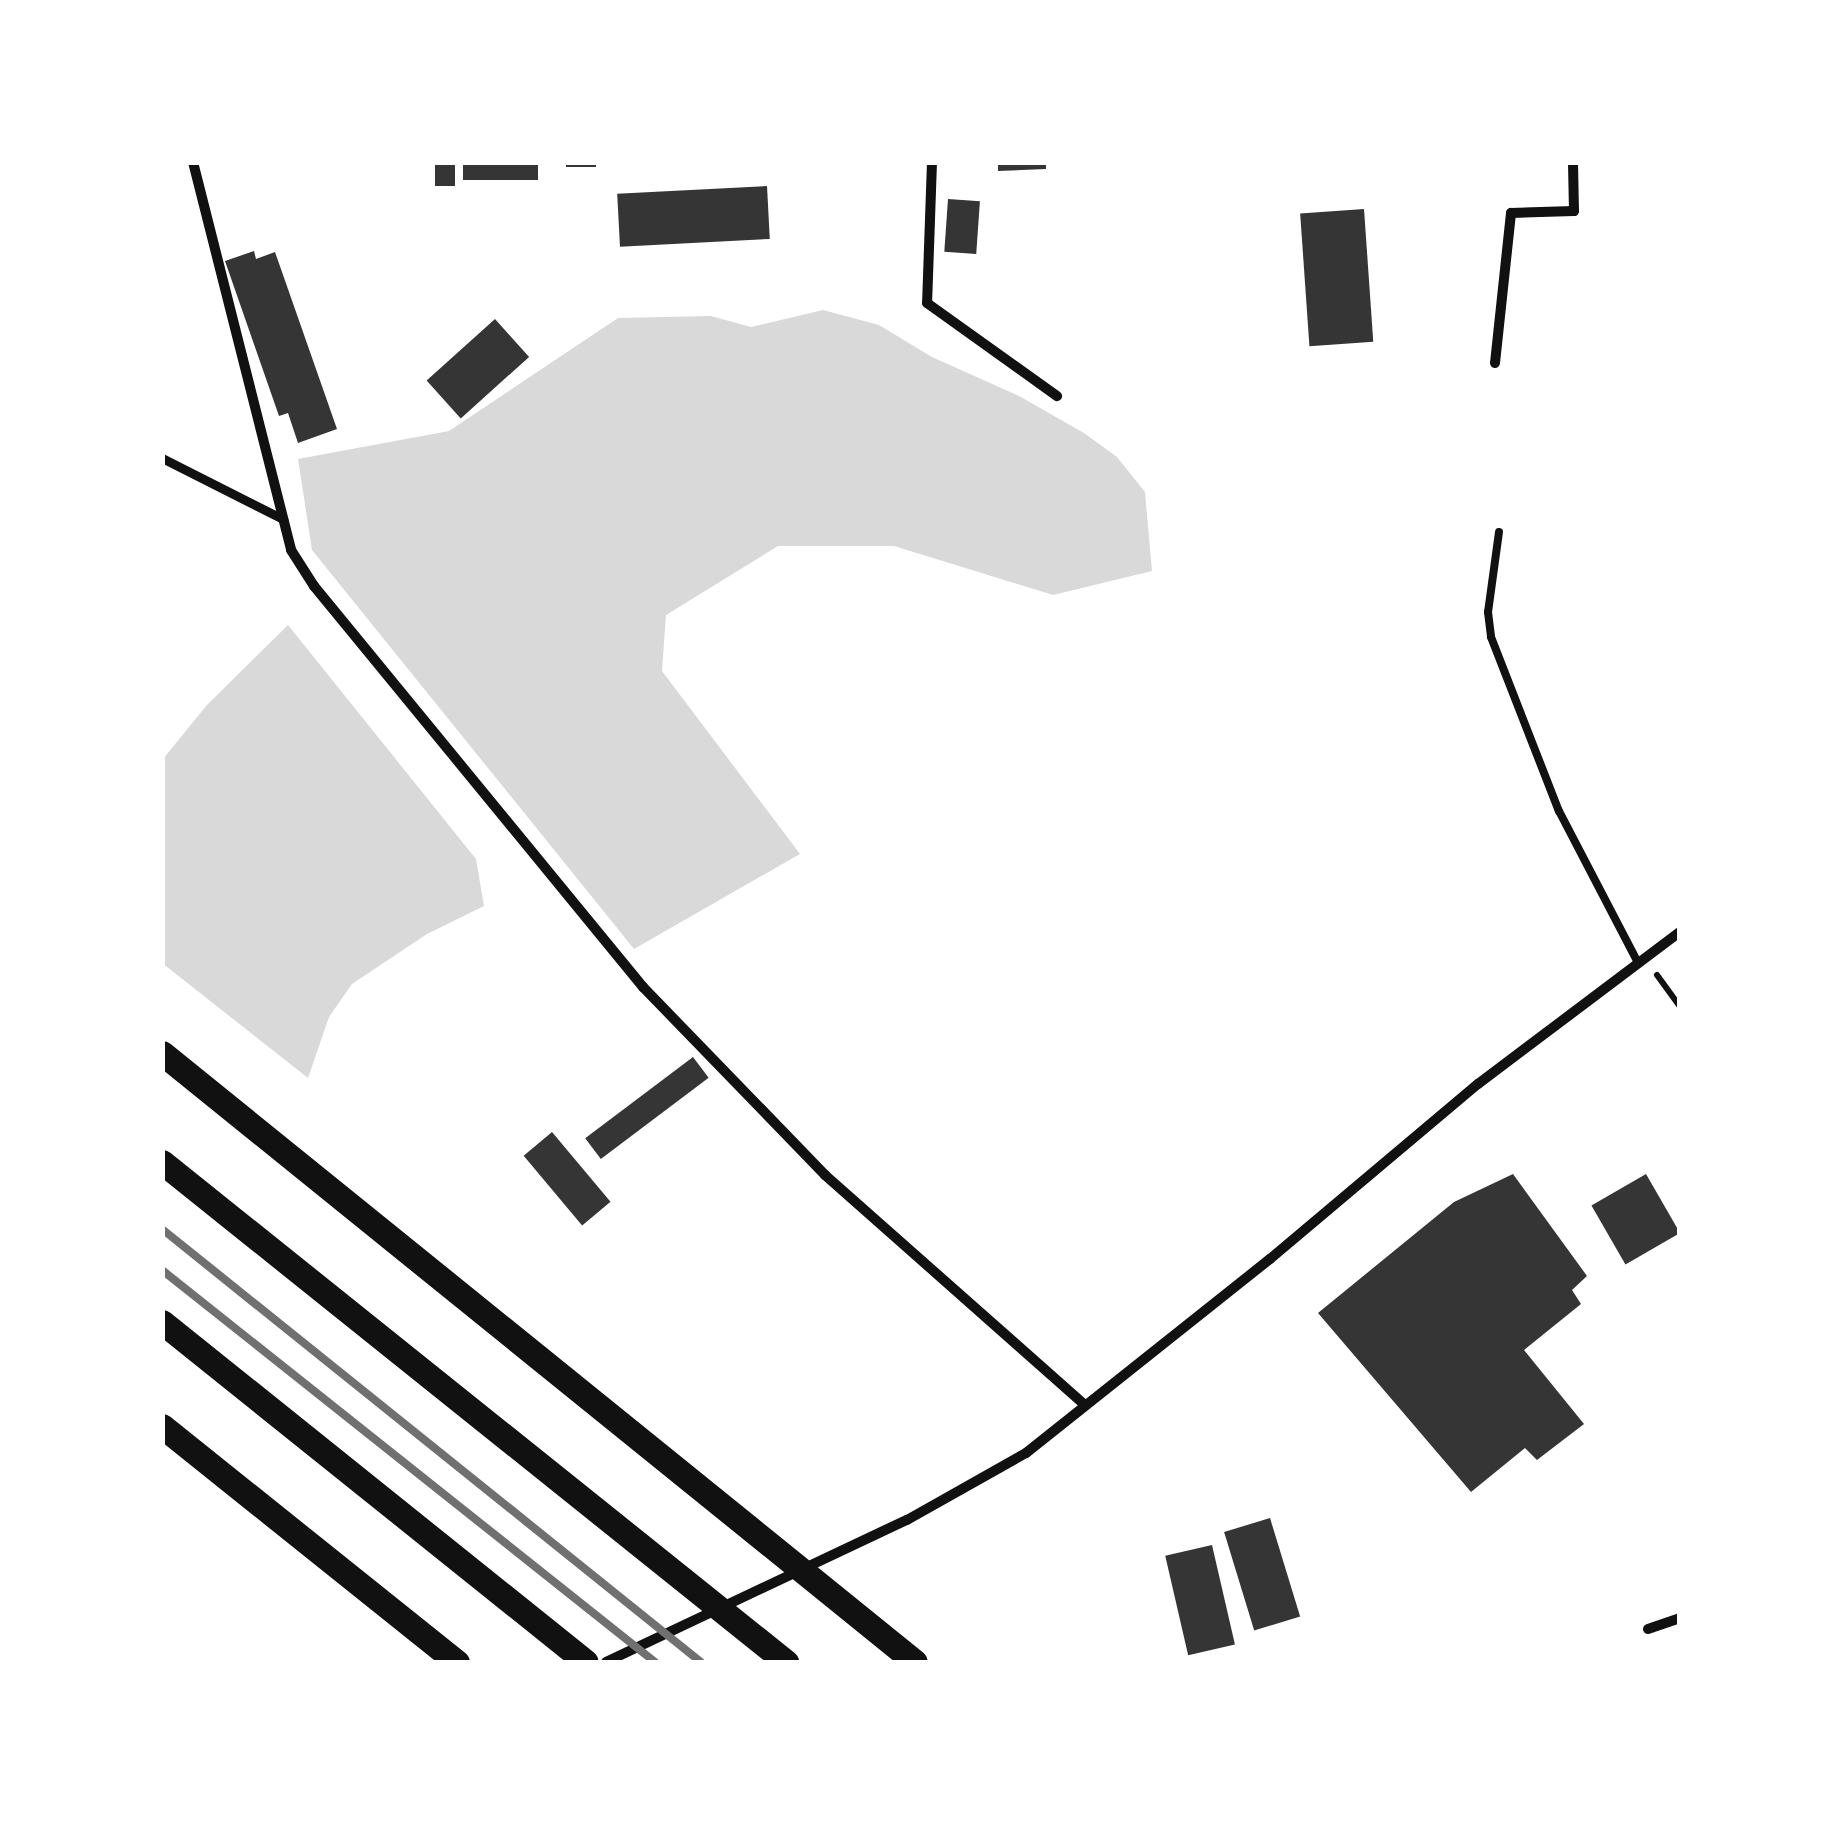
<!DOCTYPE html>
<html>
<head>
<meta charset="utf-8">
<style>
  body { margin:0 }
  #map { position:relative; width:1842px; height:1825px; overflow:hidden; background:#fff; font-family:Figtree,sans-serif }
  div>[style] { position:absolute }
  .water>* { inset:0; background:#d9d9d9 }
  .building>* { inset:0; background:#353535; transform-origin:0 0 }
  .path>* { height:6px; margin:-3px; padding:0 3px; transform-origin:3px; border-radius:3px; background:#111 }
  .service>* { height:8px; margin:-4px; padding:0 4px; transform-origin:4px; border-radius:4px; background:#111 }
  .pedestrian>* { height:9px; margin:-4.5px; padding:0 4.5px; transform-origin:4.5px; border-radius:4.5px; background:#111 }
  .minor>* { height:10px; margin:-5px; padding:0 5px; transform-origin:5px; border-radius:5px; background:#111 }
  .primary>* { height:25px; margin:-12.5px; padding:0 12.5px; transform-origin:12.5px; border-radius:12.5px; background:#111 }
  .rail>* { height:8px; margin:-4px; padding:0 4px; transform-origin:4px; border-radius:4px; background:#707070 }
  span { translate:-50% -50%; white-space:nowrap; text-align:center; line-height:1.15; -webkit-text-stroke:9px #fff; paint-order:stroke }
  .frame { position:absolute; inset:0; border:165px solid #fff; pointer-events:none }
</style>
</head>
<body>
<div id="map">
  <div class="water">
    <i style="clip-path:polygon(823px 310px,879px 325px,932px 357px,1019px 396px,1084px 433px,1117px 457px,1145px 492px,1152px 571px,1053px 595px,894px 546px,778px 546px,666px 615px,662px 671px,800px 854px,634px 949px,312px 550px,298px 459px,449px 431px,618px 318px,711px 316px,751px 327px)"></i>
    <i style="clip-path:polygon(288px 625px,476px 859px,484px 906px,427px 934px,352px 984px,329px 1017px,308px 1078px,162px 963px,163px 759px,206px 706px)"></i>
  </div>
  <div class="building">
    <i style="left:435px;top:162px;width:20px;height:24px"></i>
    <i style="left:463px;top:162px;width:75px;height:18px"></i>
    <i style="left:566px;top:162px;width:30px;height:5px"></i>
    <i style="clip-path:polygon(998px 162px,1046px 162px,1046px 169px,998px 171px)"></i>
    <i style="left:767px;top:186px;width:53px;height:150px;rotate:87deg"></i>
    <i style="left:948px;top:199px;width:32px;height:53px;rotate:4deg"></i>
    <i style="left:1364px;top:209px;width:133px;height:64px;rotate:86deg"></i>
    <i style="clip-path:polygon(254px 251px,256px 259px,275px 252px,337px 429px,298px 443px,288px 413px,279px 416px,225px 261px)"></i>
    <i style="left:495px;top:319px;width:51px;height:92px;rotate:48deg"></i>
    <i style="left:693px;top:1057px;width:26px;height:135px;rotate:53deg"></i>
    <i style="left:552px;top:1132px;width:91px;height:37px;rotate:50deg"></i>
    <i style="clip-path:polygon(1513px 1174px,1587px 1276px,1572px 1290px,1581px 1304px,1524px 1350px,1584px 1424px,1537px 1460px,1525px 1448px,1471px 1492px,1318px 1313px,1454px 1202px)"></i>
    <i style="left:1646px;top:1174px;width:68px;height:63px;rotate:60deg"></i>
    <i style="left:1270px;top:1518px;width:103px;height:48px;rotate:73deg"></i>
    <i style="left:1212px;top:1545px;width:102px;height:48px;rotate:77deg"></i>
  </div>
  <div class="path">
    <i style="left:1657px;top:975px;width:39px;rotate:54deg"></i>
  </div>
  <div class="service">
    <i style="left:1499px;top:532px;width:81px;rotate:97.8deg"></i>
    <i style="left:1488px;top:612px;width:25px;rotate:83deg"></i>
    <i style="left:1491px;top:637px;width:187px;rotate:68.7deg"></i>
    <i style="left:1559px;top:811px;width:171px;rotate:62.5deg"></i>
  </div>
  <div class="pedestrian">
    <i style="left:162px;top:458px;width:136px;rotate:26.8deg"></i>
  </div>
  <div class="minor">
    <i style="left:193px;top:162px;width:400px;rotate:75.8deg"></i>
    <i style="left:291px;top:550px;width:43px;rotate:57.4deg"></i>
    <i style="left:314px;top:586px;width:519px;rotate:50.63deg"></i>
    <i style="left:643px;top:987px;width:262px;rotate:45.9deg"></i>
    <i style="left:825px;top:1175px;width:347px;rotate:41.5deg"></i>
    <i style="left:932px;top:162px;width:141px;rotate:92deg"></i>
    <i style="left:927px;top:303px;width:160px;rotate:35.6deg"></i>
    <i style="left:1495px;top:363px;width:151px;rotate:-83.9deg"></i>
    <i style="left:1511px;top:213px;width:63px;rotate:-1.8deg"></i>
    <i style="left:1574px;top:211px;width:49px;rotate:-91.2deg"></i>
    <i style="left:1648px;top:1629px;width:34px;rotate:-19deg"></i>
    <i style="left:606px;top:1662px;width:333px;rotate:-25.3deg"></i>
    <i style="left:907px;top:1520px;width:137px;rotate:-29.4deg"></i>
    <i style="left:1026px;top:1453px;width:312px;rotate:-38.5deg"></i>
    <i style="left:1270px;top:1259px;width:272px;rotate:-40.1deg"></i>
    <i style="left:1478px;top:1084px;width:253px;rotate:-37deg"></i>
  </div>
  <div class="primary">
    <i style="left:162px;top:1053px;width:968px;rotate:38.96deg"></i>
    <i style="left:162px;top:1162px;width:800px;rotate:38.7deg"></i>
    <i style="left:162px;top:1322px;width:543px;rotate:38.73deg"></i>
    <i style="left:162px;top:1426px;width:378px;rotate:38.7deg"></i>
  </div>
  <div class="rail">
    <i style="left:162px;top:1229px;width:691px;rotate:38.78deg"></i>
    <i style="left:162px;top:1270px;width:630px;rotate:38.49deg"></i>
  </div>
  <div class="frame"></div>
</div>
</body>
</html>
